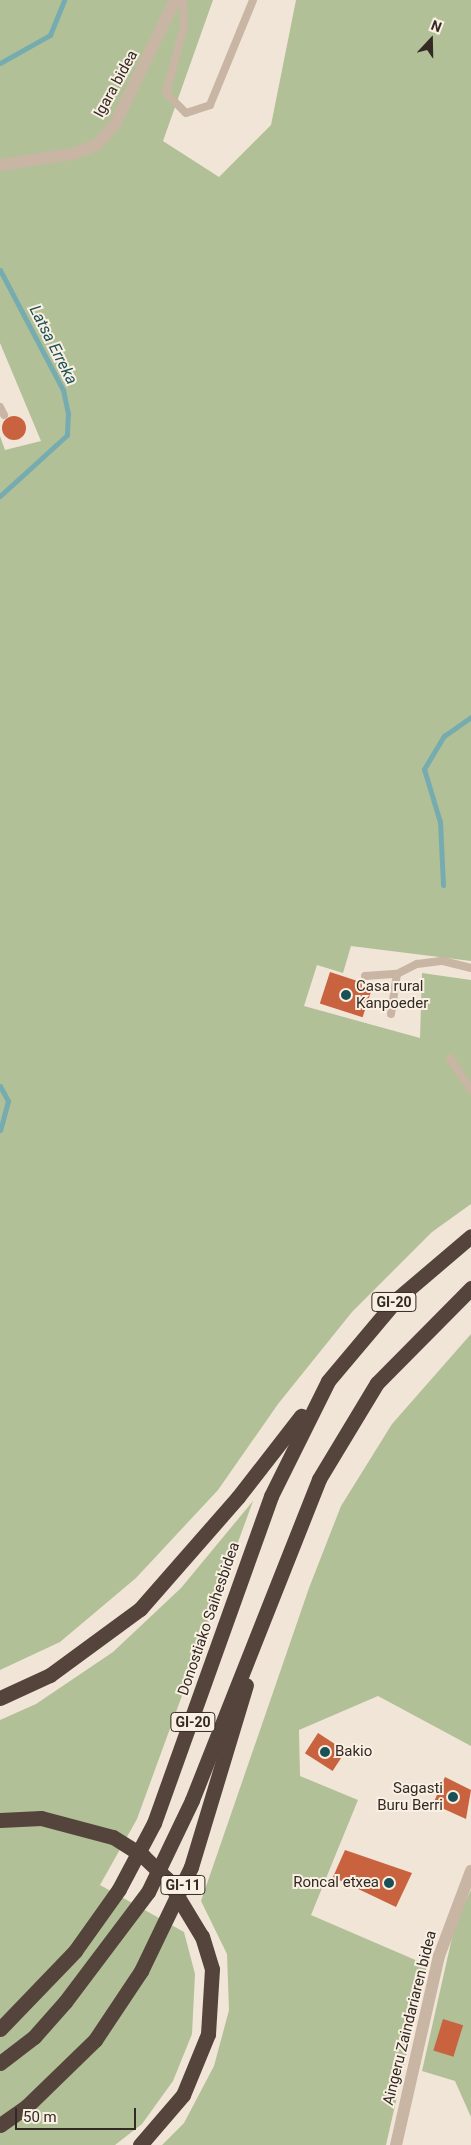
<!DOCTYPE html>
<html>
<head>
<meta charset="utf-8">
<style>
  body { margin:0 }
  #map { position:relative; width:471px; height:2145px; overflow:hidden; background:#f1e5d7; font-family:Roboto,sans-serif }
  div>[style] { position:absolute }
  .green>* { inset:0; background:#b2c097 }
  .stream>* { height:5px; margin:-2.5px; padding:0 2.5px; transform-origin:2.5px; border-radius:2.5px; background:#76acaf }
  .building>* { inset:0; background:#c9623e; transform-origin:0 0 }
  .round { border-radius:50% }
  .service>* { height:8px; margin:-4px; padding:0 4px; transform-origin:4px; border-radius:4px; background:#c9b5a3 }
  .minor>* { height:12px; margin:-6px; padding:0 6px; transform-origin:6px; border-radius:6px; background:#c9b5a3 }
  .motorway>* { height:15px; margin:-7.5px; padding:0 7.5px; transform-origin:7.5px; border-radius:7.5px; background:#55443c }
  .motorway-bridge>* { height:15px; margin:-7.5px; padding:0 7.5px; transform-origin:7.5px; border-radius:7.5px; background:#55443c }
  .dots>* { width:14px; height:14px; translate:-50% -50%; box-sizing:border-box; border:2px solid #f9f0e3; border-radius:50% }
  span { translate:-50% -50%; white-space:nowrap; text-align:center; line-height:1.15; -webkit-text-stroke:4px #f9f0e3; paint-order:stroke }
  .shield-label span { padding:1px 4px; background:#f9f0e3; border:1px solid; border-radius:4px; -webkit-text-stroke-width:0 }
  .shield-label { font-size:14px; color:#342a25; font-weight:700 }
  .street-label { font-size:15px; color:#342a25 }
  .poi-label { font-size:15px; color:#342a25 }
  .left { translate:0 -50%; text-align:left }
  .right { translate:-100% -50%; text-align:right }
  .water-label { font-size:16px; color:#1a5156; font-style:italic }
  .north { position:absolute; left:406px; top:15px; width:50px; height:50px; -webkit-text-stroke:4px #f9f0e3; paint-order:stroke; rotate:21deg; font-size:14px; font-weight:700; line-height:20px; text-align:center; color:#342a25 }
  .north::after { content:''; display:block; margin:auto; width:18px; height:22px; background:#342a25; clip-path:polygon(50% 0,100% 100%,50% 72%,0 100%) }
  .scale { position:absolute; left:15px; top:2108px; width:121px; height:22px; box-sizing:border-box; border:2px solid #342a25; border-top:0; padding-left:6px; font-size:15px; line-height:18px; white-space:nowrap; color:#342a25; -webkit-text-stroke:4px #f9f0e3; paint-order:stroke }
</style>
</head>
<body>
<div id="map">
  <div class="green">
    <i style="clip-path:polygon(0 0,213px 0,163px 141px,219px 177px,271px 125px,296px 0,471px 0,471px 961px,351px 946px,343px 973px,317px 965px,304px 1006px,420px 1038px,422px 973px,471px 980px,471px 1204px,432px 1232px,352px 1312px,278px 1404px,218px 1490px,136px 1578px,60px 1642px,0 1670px,0 436px,5px 450px,41px 441px,0 343px)"></i>
    <i style="clip-path:polygon(471px 1334px,471px 1746px,378px 1696px,299px 1730px,300px 1776px,358px 1800px,311px 1915px,427px 1965px,386px 2145px,162px 2145px,184px 2123px,214px 2066px,229px 2010px,227px 1954px,201px 1901px,309px 1588px,341px 1506px,392px 1424px)"></i>
    <i style="clip-path:polygon(253px 1501px,137px 1819px,100px 1885px,184px 1932px,195px 1974px,192px 2034px,173px 2081px,142px 2124px,115px 2145px,0 2145px,0 1720px,36px 1704px,113px 1652px,181px 1588px)"></i>
    <i style="clip-path:polygon(471px 1890px,471px 2117px,455px 2081px,422px 2071px,456px 1920px)"></i>
  </div>
  <div class="stream">
    <i style="left:0;top:63px;width:57px;rotate:-29.2deg"></i>
    <i style="left:50px;top:35px;width:38px;rotate:-68deg"></i>
    <i style="left:0;top:270px;width:136px;rotate:62.3deg"></i>
    <i style="left:63px;top:390px;width:24px;rotate:78deg"></i>
    <i style="left:68px;top:413px;width:22px;rotate:93deg"></i>
    <i style="left:67px;top:435px;width:91px;rotate:137.7deg"></i>
    <i style="left:443px;top:885px;width:63px;rotate:-92.7deg"></i>
    <i style="left:440px;top:822px;width:55px;rotate:-106.8deg"></i>
    <i style="left:424px;top:769px;width:39px;rotate:-59deg"></i>
    <i style="left:444px;top:736px;width:33px;rotate:-35deg"></i>
    <i style="left:0;top:1086px;width:17px;rotate:62deg"></i>
    <i style="left:8px;top:1101px;width:30px;rotate:105deg"></i>
  </div>
  <div class="building">
    <i class="round" style="left:2px;top:416px;width:24px;height:24px"></i>
    <i style="left:330px;top:972px;width:45px;height:33px;rotate:18deg"></i>
    <i style="left:318px;top:1733px;width:33px;height:24px;rotate:33deg"></i>
    <i style="clip-path:polygon(445px 1777px,471px 1790px,466px 1819px,433px 1804px)"></i>
    <i style="clip-path:polygon(345px 1850px,412px 1873px,396px 1907px,333px 1877px)"></i>
    <i style="left:443px;top:2019px;width:21px;height:33px;rotate:17deg"></i>
  </div>
  <div class="service">
    <i style="left:183px;top:0;width:26px;rotate:88deg"></i>
    <i style="left:184px;top:26px;width:69px;rotate:105deg"></i>
    <i style="left:166px;top:93px;width:28px;rotate:45deg"></i>
    <i style="left:186px;top:113px;width:25px;rotate:-18deg"></i>
    <i style="left:210px;top:105px;width:113px;rotate:-67.7deg"></i>
    <i style="left:0;top:407px;width:9px;rotate:63deg"></i>
    <i style="left:365px;top:976px;width:32px;rotate:-4deg"></i>
    <i style="left:397px;top:974px;width:22px;rotate:-27deg"></i>
    <i style="left:417px;top:964px;width:26px;rotate:-7deg"></i>
    <i style="left:443px;top:961px;width:29px;rotate:14deg"></i>
    <i style="left:391px;top:1014px;width:40px;rotate:-81.5deg"></i>
    <i style="left:450px;top:1058px;width:38px;rotate:57deg"></i>
  </div>
  <div class="minor">
    <i style="left:0;top:165px;width:74px;rotate:-8.6deg"></i>
    <i style="left:73px;top:154px;width:26px;rotate:-21deg"></i>
    <i style="left:97px;top:145px;width:30px;rotate:-50deg"></i>
    <i style="left:116px;top:122px;width:136px;rotate:-64.2deg"></i>
    <i style="left:396px;top:2145px;width:194px;rotate:-77.2deg"></i>
    <i style="left:439px;top:1956px;width:91px;rotate:-69.4deg"></i>
  </div>
  <div class="motorway">
    <i style="left:0;top:1698px;width:55px;rotate:-24.7deg"></i>
    <i style="left:50px;top:1675px;width:112px;rotate:-36.3deg"></i>
    <i style="left:140px;top:1609px;width:149px;rotate:-48.8deg"></i>
    <i style="left:238px;top:1497px;width:103px;rotate:-52.1deg"></i>
    <i style="left:0;top:1820px;width:41px;rotate:-2.8deg"></i>
    <i style="left:41px;top:1818px;width:74px;rotate:14.8deg"></i>
    <i style="left:0;top:2029px;width:108px;rotate:-46.1deg"></i>
    <i style="left:75px;top:1951px;width:76px;rotate:-54.6deg"></i>
    <i style="left:119px;top:1889px;width:75px;rotate:-62.1deg"></i>
    <i style="left:154px;top:1823px;width:347px;rotate:-70.3deg"></i>
    <i style="left:271px;top:1496px;width:128px;rotate:-63.6deg"></i>
    <i style="left:328px;top:1381px;width:107px;rotate:-49.9deg"></i>
    <i style="left:397px;top:1299px;width:97px;rotate:-40.4deg"></i>
    <i style="left:0;top:2063px;width:43px;rotate:-37.4deg"></i>
    <i style="left:34px;top:2037px;width:47px;rotate:-48.5deg"></i>
    <i style="left:65px;top:2002px;width:138px;rotate:-53deg"></i>
    <i style="left:148px;top:1892px;width:102px;rotate:-64.4deg"></i>
    <i style="left:192px;top:1800px;width:345px;rotate:-68.4deg"></i>
    <i style="left:319px;top:1479px;width:112px;rotate:-58.9deg"></i>
    <i style="left:377px;top:1383px;width:134px;rotate:-45.3deg"></i>
    <i style="left:0;top:2125px;width:32px;rotate:-35deg"></i>
    <i style="left:26px;top:2107px;width:96px;rotate:-44.2deg"></i>
    <i style="left:95px;top:2040px;width:83px;rotate:-56.3deg"></i>
    <i style="left:141px;top:1971px;width:115px;rotate:-64.3deg"></i>
    <i style="left:191px;top:1867px;width:190px;rotate:-73.2deg"></i>
    <i style="left:140px;top:2145px;width:66px;rotate:-49.3deg"></i>
    <i style="left:183px;top:2095px;width:66px;rotate:-67.7deg"></i>
    <i style="left:208px;top:2034px;width:65px;rotate:-86.5deg"></i>
    <i style="left:212px;top:1969px;width:34px;rotate:-107deg"></i>
  </div>
  <div class="motorway-bridge">
    <i style="left:113px;top:1837px;width:36px;rotate:32deg"></i>
    <i style="left:143px;top:1856px;width:33px;rotate:44deg"></i>
    <i style="left:167px;top:1879px;width:68px;rotate:58.9deg"></i>
  </div>
  <div class="dots">
    <i style="left:346px;top:995px;background:#1a5156"></i>
    <i style="left:325px;top:1752px;background:#1a5156"></i>
    <i style="left:453px;top:1797px;background:#1a5156"></i>
    <i style="left:389px;top:1883px;background:#1a5156"></i>
  </div>
  <div class="shield-label">
    <span style="left:394px;top:1302px">GI-20</span>
    <span style="left:193px;top:1722px">GI-20</span>
    <span style="left:183px;top:1885px">GI-11</span>
  </div>
  <div class="street-label">
    <span style="left:116px;top:84px;rotate:-61deg">Igara bidea</span>
    <span style="left:209px;top:1619px;rotate:-71deg">Donostiako Saihesbidea</span>
    <span style="left:410px;top:2018px;rotate:-76deg">Aingeru Zaindariaren bidea</span>
  </div>
  <div class="poi-label">
    <span class="left" style="left:356px;top:995px">Casa rural<br>Kanpoeder</span>
    <span class="left" style="left:335px;top:1752px">Bakio</span>
    <span class="right" style="left:443px;top:1797px">Sagasti<br>Buru Berri</span>
    <span class="right" style="left:379px;top:1883px">Roncal etxea</span>
  </div>
  <div class="water-label">
    <span style="left:53px;top:345px;rotate:63deg">Latsa Erreka</span>
  </div>
  <div class="north">N</div>
  <div class="scale">50 m</div>
</div>
</body>
</html>
